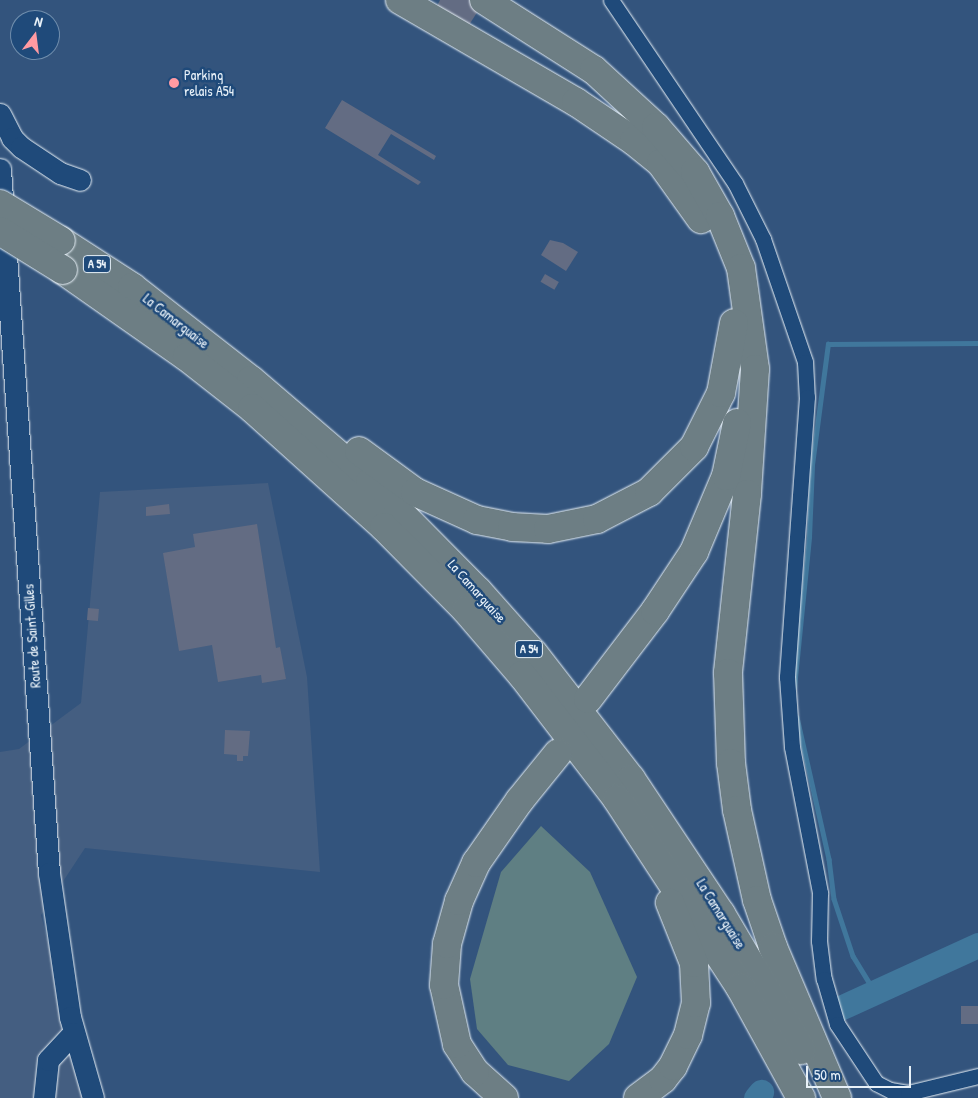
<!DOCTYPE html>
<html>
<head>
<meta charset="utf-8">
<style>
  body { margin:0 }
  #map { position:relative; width:978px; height:1098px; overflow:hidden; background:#33547d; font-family:"Patrick Hand",sans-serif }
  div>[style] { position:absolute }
  .built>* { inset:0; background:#445e81 }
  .green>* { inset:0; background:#5f7f83 }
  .stream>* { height:4.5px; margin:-2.25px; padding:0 2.25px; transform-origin:2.25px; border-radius:2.25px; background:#40779c }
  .river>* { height:25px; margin:-12.5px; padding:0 12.5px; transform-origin:12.5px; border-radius:12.5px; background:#40779c }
  .building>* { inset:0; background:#636c83; transform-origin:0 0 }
  .roads { filter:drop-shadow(0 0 1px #e8f1f8) drop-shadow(0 0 1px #e8f1f8) }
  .street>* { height:15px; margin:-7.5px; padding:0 7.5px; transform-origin:7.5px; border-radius:7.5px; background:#1f4a7a }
  .secondary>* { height:21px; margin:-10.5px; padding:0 10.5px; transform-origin:10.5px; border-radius:10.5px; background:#1f4a7a }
  .highway>* { height:28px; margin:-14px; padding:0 14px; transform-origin:14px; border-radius:14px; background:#6d7e84 }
  .bridges { filter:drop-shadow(0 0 1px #e8f1f8) drop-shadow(0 0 1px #e8f1f8) }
  .highway-bridge>* { height:28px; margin:-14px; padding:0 14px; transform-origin:14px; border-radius:14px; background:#6d7e84 }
  .dots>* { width:14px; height:14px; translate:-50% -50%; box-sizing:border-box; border:2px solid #1f4a7a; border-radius:50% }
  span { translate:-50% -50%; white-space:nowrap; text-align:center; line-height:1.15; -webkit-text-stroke:5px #1f4a7a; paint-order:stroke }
  .shield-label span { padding:1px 4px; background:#1f4a7a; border:1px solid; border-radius:4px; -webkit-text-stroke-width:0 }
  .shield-label { font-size:12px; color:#e8f1f8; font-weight:700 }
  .poi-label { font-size:14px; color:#e8f1f8 }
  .left { translate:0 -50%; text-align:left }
  .street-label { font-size:14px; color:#e8f1f8 }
  .north { position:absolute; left:10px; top:10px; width:50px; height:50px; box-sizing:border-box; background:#1f4a7a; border:1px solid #6f8dac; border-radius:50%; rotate:15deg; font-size:14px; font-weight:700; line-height:20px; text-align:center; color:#e8f1f8 }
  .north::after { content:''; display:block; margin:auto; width:18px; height:22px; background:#ff9aa2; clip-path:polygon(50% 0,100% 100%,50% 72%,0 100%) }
  .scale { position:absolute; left:806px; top:1066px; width:105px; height:22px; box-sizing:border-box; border:2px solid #e8f1f8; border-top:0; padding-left:6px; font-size:15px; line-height:18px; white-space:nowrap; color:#e8f1f8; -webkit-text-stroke:4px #1f4a7a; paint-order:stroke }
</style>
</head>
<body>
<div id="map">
  <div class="built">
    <i style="clip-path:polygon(268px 483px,307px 677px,320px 872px,85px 848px,41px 915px,87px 1098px,0 1098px,0 752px,19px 749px,81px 703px,100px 492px)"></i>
  </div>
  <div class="green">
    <i style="clip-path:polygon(541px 826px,590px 872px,637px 977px,609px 1044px,569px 1081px,508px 1065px,477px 1029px,470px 979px,501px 872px)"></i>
  </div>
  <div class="stream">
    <i style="left:794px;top:688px;width:152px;rotate:-84.3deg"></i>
    <i style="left:809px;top:537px;width:72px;rotate:-87.6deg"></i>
    <i style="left:812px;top:465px;width:122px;rotate:-82.5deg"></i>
    <i style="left:828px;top:344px;width:150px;rotate:-0.4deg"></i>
    <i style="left:797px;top:717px;width:146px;rotate:77.3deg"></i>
    <i style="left:829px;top:859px;width:40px;rotate:82.9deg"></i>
    <i style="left:834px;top:899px;width:60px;rotate:71.6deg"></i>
    <i style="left:853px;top:956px;width:42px;rotate:58.6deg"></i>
  </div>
  <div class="river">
    <i style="left:840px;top:1008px;width:152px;rotate:-24.5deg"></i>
    <i style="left:756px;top:1098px;width:8px;rotate:-50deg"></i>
  </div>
  <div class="building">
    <i style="clip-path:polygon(440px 0,485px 0,469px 25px,437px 6px)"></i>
    <i style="clip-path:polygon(342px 100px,436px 156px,434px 160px,391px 134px,378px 155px,421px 182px,418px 185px,325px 128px)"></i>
    <i style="clip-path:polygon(550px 240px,563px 243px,578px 252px,566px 271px,541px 255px)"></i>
    <i style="left:545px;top:274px;width:16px;height:9px;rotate:30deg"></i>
    <i style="clip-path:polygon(169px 504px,170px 514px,146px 516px,146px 507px)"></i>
    <i style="clip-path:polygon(257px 524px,276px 648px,280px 647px,286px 679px,262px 683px,261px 675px,218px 682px,212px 645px,179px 651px,163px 553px,195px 547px,193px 534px)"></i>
    <i style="left:88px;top:608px;width:11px;height:12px;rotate:5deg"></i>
    <i style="clip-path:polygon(225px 730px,250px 731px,248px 756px,243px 756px,243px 761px,237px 761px,237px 755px,224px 754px)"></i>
    <i style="left:978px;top:1006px;width:18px;height:17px;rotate:90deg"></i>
  </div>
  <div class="roads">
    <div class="street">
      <i style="left:611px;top:0;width:221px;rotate:55.9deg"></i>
      <i style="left:735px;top:183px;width:63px;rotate:63.4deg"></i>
      <i style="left:763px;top:239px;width:130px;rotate:71.1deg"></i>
      <i style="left:805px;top:362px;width:35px;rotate:87deg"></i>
      <i style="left:807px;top:397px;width:281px;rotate:94.1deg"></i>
      <i style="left:787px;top:677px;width:70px;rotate:85.9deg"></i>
      <i style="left:792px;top:747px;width:149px;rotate:79.1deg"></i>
      <i style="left:820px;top:893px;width:48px;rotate:91.2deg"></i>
      <i style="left:819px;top:941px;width:38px;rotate:83deg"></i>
      <i style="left:824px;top:979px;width:47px;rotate:73.9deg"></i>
      <i style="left:837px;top:1024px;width:71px;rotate:56.5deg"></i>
      <i style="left:876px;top:1083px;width:16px;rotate:27deg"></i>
      <i style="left:890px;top:1090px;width:18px;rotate:9deg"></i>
      <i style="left:908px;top:1093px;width:72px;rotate:-13.7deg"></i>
    </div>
    <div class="secondary">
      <i style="left:0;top:114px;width:27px;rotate:63deg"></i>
      <i style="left:12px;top:138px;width:13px;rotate:45deg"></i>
      <i style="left:21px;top:147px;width:47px;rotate:33.7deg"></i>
      <i style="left:60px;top:173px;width:21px;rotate:19deg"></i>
      <i style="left:0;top:169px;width:706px;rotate:86.02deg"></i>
      <i style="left:49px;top:873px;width:146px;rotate:81.7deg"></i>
      <i style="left:70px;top:1017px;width:84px;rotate:74.1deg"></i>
      <i style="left:44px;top:1098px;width:38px;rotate:-84deg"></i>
      <i style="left:48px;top:1060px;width:37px;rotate:-47deg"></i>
    </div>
    <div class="highway">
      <i style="left:400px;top:0;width:203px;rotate:30.1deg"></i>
      <i style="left:576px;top:102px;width:70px;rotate:33.9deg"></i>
      <i style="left:634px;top:141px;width:35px;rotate:39deg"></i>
      <i style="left:661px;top:163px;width:69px;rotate:54.5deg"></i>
      <i style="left:484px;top:0;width:130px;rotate:32.5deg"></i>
      <i style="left:594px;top:70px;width:84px;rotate:42.6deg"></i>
      <i style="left:656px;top:127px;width:60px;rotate:49.1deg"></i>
      <i style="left:695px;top:172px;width:51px;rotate:60.4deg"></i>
      <i style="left:720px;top:216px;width:56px;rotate:68deg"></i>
      <i style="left:741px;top:268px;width:102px;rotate:82.1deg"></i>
      <i style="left:755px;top:369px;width:125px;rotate:93.7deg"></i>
      <i style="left:747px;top:494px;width:180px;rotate:96.1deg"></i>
      <i style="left:728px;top:673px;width:90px;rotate:88.1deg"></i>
      <i style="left:731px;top:763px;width:47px;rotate:82.7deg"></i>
      <i style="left:737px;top:810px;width:92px;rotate:77.5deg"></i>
      <i style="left:757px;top:900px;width:50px;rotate:71.2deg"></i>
      <i style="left:773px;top:947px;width:164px;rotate:67deg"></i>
      <i style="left:61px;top:241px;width:85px;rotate:32.9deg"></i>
      <i style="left:132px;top:287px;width:151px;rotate:38deg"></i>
      <i style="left:251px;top:380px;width:157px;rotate:40.6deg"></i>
      <i style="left:370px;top:482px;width:153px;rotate:45.3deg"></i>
      <i style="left:478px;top:591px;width:84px;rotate:48.4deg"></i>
      <i style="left:534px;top:654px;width:158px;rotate:52.2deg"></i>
      <i style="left:631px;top:779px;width:162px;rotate:56.3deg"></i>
      <i style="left:721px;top:914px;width:158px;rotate:59.5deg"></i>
      <i style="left:63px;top:270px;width:151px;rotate:35.1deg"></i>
      <i style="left:187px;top:357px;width:83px;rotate:38.1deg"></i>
      <i style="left:252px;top:408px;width:178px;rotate:42deg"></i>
      <i style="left:384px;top:527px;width:117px;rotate:45.3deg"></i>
      <i style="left:466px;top:610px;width:86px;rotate:49.3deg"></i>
      <i style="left:522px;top:675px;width:156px;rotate:52.5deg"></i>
      <i style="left:617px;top:799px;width:225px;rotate:56.8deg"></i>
      <i style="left:740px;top:987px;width:127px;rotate:61.2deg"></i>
      <i style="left:359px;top:451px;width:69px;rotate:36.2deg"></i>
      <i style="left:415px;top:492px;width:68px;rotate:24.3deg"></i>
      <i style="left:477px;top:520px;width:36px;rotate:11deg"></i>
      <i style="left:512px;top:527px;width:36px;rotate:3deg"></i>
      <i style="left:548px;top:529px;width:50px;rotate:-11.5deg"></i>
      <i style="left:597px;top:519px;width:59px;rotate:-27.4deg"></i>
      <i style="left:649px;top:492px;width:64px;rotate:-45deg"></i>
      <i style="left:694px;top:447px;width:60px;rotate:-63.4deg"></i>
      <i style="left:721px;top:393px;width:71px;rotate:-79.5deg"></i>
      <i style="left:588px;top:699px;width:111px;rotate:-52.7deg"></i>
      <i style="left:655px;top:611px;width:71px;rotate:-56.5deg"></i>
      <i style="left:694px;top:552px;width:82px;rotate:-67.2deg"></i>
      <i style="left:726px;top:476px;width:54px;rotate:-78.3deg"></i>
      <i style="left:504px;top:1098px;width:39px;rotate:-138deg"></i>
      <i style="left:475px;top:1072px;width:33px;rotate:-123deg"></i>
      <i style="left:457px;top:1044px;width:60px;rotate:-102.4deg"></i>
      <i style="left:444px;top:985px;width:41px;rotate:-85.8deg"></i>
      <i style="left:447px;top:944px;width:45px;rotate:-74.4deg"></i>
      <i style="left:459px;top:901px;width:42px;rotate:-65.9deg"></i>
      <i style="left:476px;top:863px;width:77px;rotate:-55.1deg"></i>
      <i style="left:520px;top:800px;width:60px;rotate:-51deg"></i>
      <i style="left:638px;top:1098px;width:31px;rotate:-37deg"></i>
      <i style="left:663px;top:1079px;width:16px;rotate:-52deg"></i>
      <i style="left:673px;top:1066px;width:34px;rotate:-64deg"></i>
      <i style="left:688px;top:1035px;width:33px;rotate:-76deg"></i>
      <i style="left:696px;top:1003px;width:40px;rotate:-92.9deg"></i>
      <i style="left:694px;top:963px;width:65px;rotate:-111.8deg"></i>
    </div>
  </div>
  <div class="bridges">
    <div class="highway-bridge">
      <i style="left:0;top:204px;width:71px;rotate:31.2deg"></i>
      <i style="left:0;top:231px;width:74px;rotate:31.8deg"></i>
    </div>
  </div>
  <div class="dots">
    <i style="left:174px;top:83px;background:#ff9aa2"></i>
  </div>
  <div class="shield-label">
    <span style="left:97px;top:264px">A 54</span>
    <span style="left:529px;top:649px">A 54</span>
  </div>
  <div class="poi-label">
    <span class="left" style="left:184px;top:83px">Parking<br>relais A54</span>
  </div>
  <div class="street-label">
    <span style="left:176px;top:321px;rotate:38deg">La Camarguaise</span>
    <span style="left:477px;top:591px;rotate:48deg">La Camarguaise</span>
    <span style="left:32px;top:636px;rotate:-94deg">Route de Saint-Gilles</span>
    <span style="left:721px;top:914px;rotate:58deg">La Camarguaise</span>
  </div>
  <div class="north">N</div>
  <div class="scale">50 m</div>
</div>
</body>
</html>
